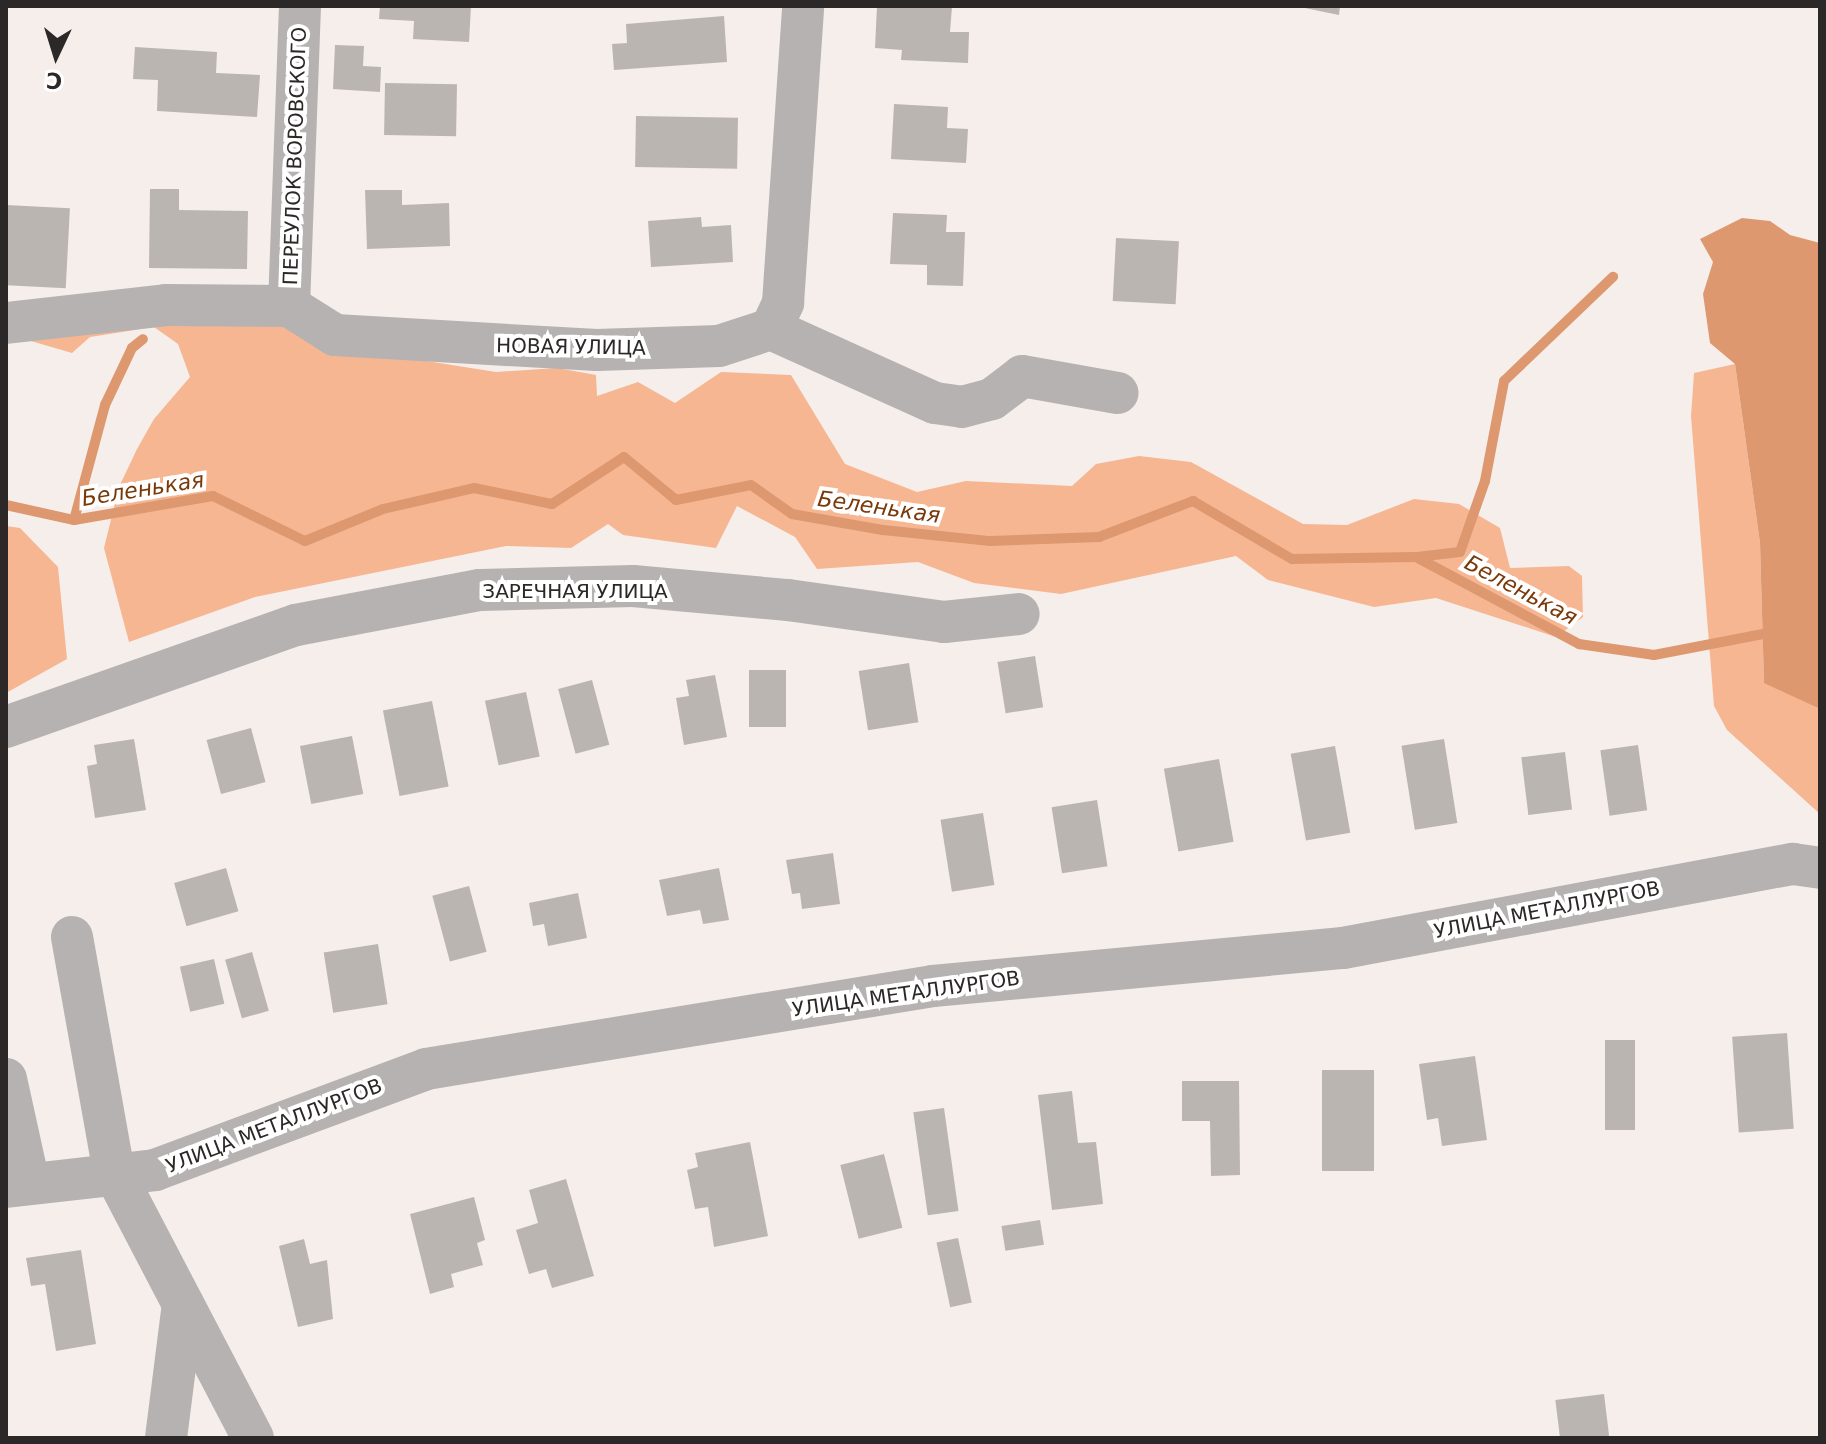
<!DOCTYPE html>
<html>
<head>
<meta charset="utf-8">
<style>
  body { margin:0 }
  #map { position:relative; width:1826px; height:1444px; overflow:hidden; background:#f5eeeb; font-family:"DejaVu Sans",sans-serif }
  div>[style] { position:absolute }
  .green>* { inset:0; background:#f7b692 }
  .water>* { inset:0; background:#de986f }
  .stream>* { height:10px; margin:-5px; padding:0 5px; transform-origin:5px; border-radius:5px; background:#de986f }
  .building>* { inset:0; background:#bbb5b1; transform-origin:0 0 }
  .minor>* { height:42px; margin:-21px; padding:0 21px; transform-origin:21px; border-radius:21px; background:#b5b2b1 }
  span { translate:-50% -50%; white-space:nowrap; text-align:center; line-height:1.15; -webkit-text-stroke:8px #fff; paint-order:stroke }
  .street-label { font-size:20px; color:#2b2827 }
  .water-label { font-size:22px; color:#793909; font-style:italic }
  .frame { position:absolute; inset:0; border:8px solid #2b2827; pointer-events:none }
  .north { position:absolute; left:16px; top:16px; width:80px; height:80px; -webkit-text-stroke:6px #fff; paint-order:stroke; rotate:184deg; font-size:22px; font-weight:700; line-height:32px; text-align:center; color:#2b2827 }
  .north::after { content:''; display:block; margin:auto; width:28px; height:36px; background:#2b2827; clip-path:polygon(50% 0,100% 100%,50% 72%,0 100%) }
</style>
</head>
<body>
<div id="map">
  <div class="green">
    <i style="clip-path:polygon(280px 323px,332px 346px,496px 372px,557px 368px,596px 375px,597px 396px,638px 382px,675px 403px,721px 372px,791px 375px,845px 464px,917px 492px,966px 481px,1072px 486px,1096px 464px,1139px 456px,1191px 462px,1303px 524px,1347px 525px,1414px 499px,1459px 504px,1500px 528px,1510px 568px,1569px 566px,1582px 576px,1583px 617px,1556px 637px,1436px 598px,1374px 607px,1268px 580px,1236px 556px,1061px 594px,974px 583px,918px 562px,817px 569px,795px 537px,737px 506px,716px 548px,623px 535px,608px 524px,571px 548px,506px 546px,255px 597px,129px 642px,104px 548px,119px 487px,137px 449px,154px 419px,190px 377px,178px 344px,154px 327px,90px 337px,72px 353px,24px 339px,36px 328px)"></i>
    <i style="clip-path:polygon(1735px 364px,1760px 543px,1764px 682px,1820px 709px,1820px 814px,1727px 730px,1714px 706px,1691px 416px,1694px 373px)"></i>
    <i style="clip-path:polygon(6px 526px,20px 528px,58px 567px,67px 659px,6px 693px)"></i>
  </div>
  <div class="water">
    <i style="clip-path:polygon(1742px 218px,1770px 221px,1790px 235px,1820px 243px,1820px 709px,1764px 683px,1760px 543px,1735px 364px,1710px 343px,1703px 294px,1713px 262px,1700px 239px)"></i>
  </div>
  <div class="stream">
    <i style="left:6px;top:505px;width:70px;rotate:12.4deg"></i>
    <i style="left:74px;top:520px;width:141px;rotate:-9.8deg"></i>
    <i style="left:213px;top:496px;width:102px;rotate:26.1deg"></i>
    <i style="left:305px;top:541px;width:84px;rotate:-22.3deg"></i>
    <i style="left:383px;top:509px;width:93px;rotate:-13deg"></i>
    <i style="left:474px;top:488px;width:80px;rotate:11.6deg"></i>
    <i style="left:552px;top:504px;width:86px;rotate:-33.1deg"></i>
    <i style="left:624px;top:457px;width:67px;rotate:39.6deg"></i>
    <i style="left:676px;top:500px;width:76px;rotate:-11.3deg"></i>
    <i style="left:751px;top:485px;width:50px;rotate:35.3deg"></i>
    <i style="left:792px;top:514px;width:92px;rotate:10deg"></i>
    <i style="left:883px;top:530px;width:108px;rotate:5.9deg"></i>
    <i style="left:990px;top:541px;width:109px;rotate:-2.1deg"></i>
    <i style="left:1099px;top:537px;width:101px;rotate:-21deg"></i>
    <i style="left:1193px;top:501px;width:115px;rotate:30.4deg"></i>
    <i style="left:1292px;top:559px;width:124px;rotate:-0.9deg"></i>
    <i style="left:1416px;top:557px;width:185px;rotate:28.1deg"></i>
    <i style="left:1579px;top:644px;width:76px;rotate:8.3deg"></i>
    <i style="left:1654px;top:655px;width:111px;rotate:-10.9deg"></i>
    <i style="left:74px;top:520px;width:119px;rotate:-74.9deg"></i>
    <i style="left:105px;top:405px;width:63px;rotate:-64.7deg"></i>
    <i style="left:132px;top:348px;width:14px;rotate:-39deg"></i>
    <i style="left:1417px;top:557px;width:43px;rotate:-6.6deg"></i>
    <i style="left:1460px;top:552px;width:75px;rotate:-70.6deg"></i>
    <i style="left:1485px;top:481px;width:102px;rotate:-79.2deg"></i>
    <i style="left:1504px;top:381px;width:151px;rotate:-43.7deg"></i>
  </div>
  <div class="building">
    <i style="clip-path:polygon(380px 6px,471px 6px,469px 42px,413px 39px,414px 21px,379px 19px)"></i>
    <i style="clip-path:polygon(877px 6px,952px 7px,950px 32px,969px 32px,968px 63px,901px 60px,902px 50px,875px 48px)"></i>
    <i style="clip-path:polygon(1295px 6px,1340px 6px,1339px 15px)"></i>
    <i style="clip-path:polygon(724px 16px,727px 62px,614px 70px,612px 44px,627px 43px,626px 24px)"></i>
    <i style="clip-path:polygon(335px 45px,364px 46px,363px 66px,381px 67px,380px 92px,333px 89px)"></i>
    <i style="clip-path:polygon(135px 47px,217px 52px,216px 73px,260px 75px,257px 117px,157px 111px,158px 80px,133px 79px)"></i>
    <i style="left:385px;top:83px;width:72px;height:52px;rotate:1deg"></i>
    <i style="clip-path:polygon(894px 104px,948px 107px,947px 128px,968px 129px,966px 163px,891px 159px)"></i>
    <i style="left:636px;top:116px;width:102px;height:51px;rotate:1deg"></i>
    <i style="clip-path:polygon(150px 189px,179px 189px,179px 210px,248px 211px,247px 269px,149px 268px)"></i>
    <i style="clip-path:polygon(365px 190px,402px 190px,402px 205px,449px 203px,450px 246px,367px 249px)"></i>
    <i style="left:6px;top:205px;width:64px;height:80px;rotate:3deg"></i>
    <i style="clip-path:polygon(893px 213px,947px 215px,946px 232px,965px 232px,963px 286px,927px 285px,927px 265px,890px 264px)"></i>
    <i style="clip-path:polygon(701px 217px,702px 227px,731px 225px,733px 262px,651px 267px,648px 221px)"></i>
    <i style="left:1116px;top:238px;width:63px;height:63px;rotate:3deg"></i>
    <i style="left:1035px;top:656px;width:52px;height:38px;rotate:81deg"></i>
    <i style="left:909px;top:663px;width:60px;height:51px;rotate:81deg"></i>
    <i style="left:749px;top:670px;width:37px;height:57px"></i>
    <i style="clip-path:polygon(715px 675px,727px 737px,684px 745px,676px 698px,689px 696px,686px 680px)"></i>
    <i style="left:592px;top:680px;width:67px;height:35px;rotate:75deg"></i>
    <i style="left:526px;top:692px;width:66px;height:42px;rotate:78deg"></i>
    <i style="left:432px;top:701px;width:87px;height:50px;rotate:79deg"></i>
    <i style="left:251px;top:728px;width:56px;height:46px;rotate:75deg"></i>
    <i style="left:352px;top:736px;width:59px;height:53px;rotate:79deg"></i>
    <i style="clip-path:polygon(134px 739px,146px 810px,95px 818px,87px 766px,97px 764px,94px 745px)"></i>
    <i style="left:1444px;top:739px;width:85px;height:43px;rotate:81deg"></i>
    <i style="left:1638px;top:745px;width:66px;height:38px;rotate:82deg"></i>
    <i style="left:1335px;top:746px;width:88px;height:45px;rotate:80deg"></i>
    <i style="left:1565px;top:752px;width:58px;height:44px;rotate:83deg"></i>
    <i style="left:1219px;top:759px;width:84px;height:56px;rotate:80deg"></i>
    <i style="left:1097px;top:800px;width:67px;height:46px;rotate:81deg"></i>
    <i style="left:983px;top:813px;width:73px;height:43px;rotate:81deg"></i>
    <i style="clip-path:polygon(833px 853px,840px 904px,802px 909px,800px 893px,792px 894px,786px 860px)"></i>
    <i style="left:226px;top:868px;width:45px;height:54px;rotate:74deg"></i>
    <i style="clip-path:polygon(719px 868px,729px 920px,703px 924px,700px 910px,667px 916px,659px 880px)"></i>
    <i style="left:469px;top:886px;width:68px;height:38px;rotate:75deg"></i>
    <i style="clip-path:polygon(578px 893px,587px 938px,548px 946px,544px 924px,533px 926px,529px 903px)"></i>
    <i style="left:378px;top:944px;width:61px;height:55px;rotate:81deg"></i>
    <i style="left:252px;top:952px;width:61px;height:28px;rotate:74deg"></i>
    <i style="left:214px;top:959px;width:46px;height:35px;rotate:77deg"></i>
    <i style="left:1787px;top:1033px;width:96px;height:55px;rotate:86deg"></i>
    <i style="left:1605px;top:1040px;width:30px;height:90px"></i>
    <i style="clip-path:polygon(1475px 1056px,1487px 1140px,1442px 1146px,1438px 1118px,1427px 1120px,1419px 1064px)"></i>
    <i style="left:1322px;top:1070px;width:52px;height:101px"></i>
    <i style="clip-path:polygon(1182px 1081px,1239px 1081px,1240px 1175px,1211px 1176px,1210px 1121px,1182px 1121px)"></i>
    <i style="clip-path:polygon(1072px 1091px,1078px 1143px,1096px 1142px,1103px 1204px,1052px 1210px,1038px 1095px)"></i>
    <i style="left:944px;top:1108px;width:104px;height:31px;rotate:82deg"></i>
    <i style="clip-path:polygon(750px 1142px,768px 1236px,714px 1247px,708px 1207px,695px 1209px,687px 1170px,698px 1167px,695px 1153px)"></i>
    <i style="left:884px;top:1154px;width:76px;height:45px;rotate:76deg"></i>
    <i style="clip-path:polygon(566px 1179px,594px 1276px,552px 1288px,546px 1269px,529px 1274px,516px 1230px,538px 1223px,529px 1190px)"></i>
    <i style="clip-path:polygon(474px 1197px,485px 1240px,477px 1243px,483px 1265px,451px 1274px,454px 1287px,430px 1294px,410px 1214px)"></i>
    <i style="left:1040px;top:1220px;width:25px;height:39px;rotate:81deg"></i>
    <i style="left:958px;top:1238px;width:66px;height:22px;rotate:78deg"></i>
    <i style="clip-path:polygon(304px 1239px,310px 1264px,327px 1260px,333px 1319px,298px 1327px,279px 1246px)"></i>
    <i style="clip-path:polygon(81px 1250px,96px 1344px,56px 1351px,45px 1284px,31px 1286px,26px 1258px)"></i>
    <i style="left:1604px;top:1394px;width:42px;height:49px;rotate:83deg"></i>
  </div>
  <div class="minor">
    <i style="left:289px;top:306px;width:300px;rotate:-87.9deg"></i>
    <i style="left:6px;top:323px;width:161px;rotate:-6.4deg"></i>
    <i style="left:166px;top:305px;width:123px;rotate:0.5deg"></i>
    <i style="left:289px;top:306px;width:54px;rotate:32.2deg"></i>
    <i style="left:335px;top:335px;width:262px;rotate:3.3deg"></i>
    <i style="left:597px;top:350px;width:122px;rotate:-1.9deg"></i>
    <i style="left:719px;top:346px;width:55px;rotate:-18.1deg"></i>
    <i style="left:771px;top:329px;width:180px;rotate:24.3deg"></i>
    <i style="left:935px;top:403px;width:27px;rotate:8deg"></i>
    <i style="left:962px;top:407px;width:31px;rotate:-15deg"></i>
    <i style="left:992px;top:399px;width:38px;rotate:-37deg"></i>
    <i style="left:1022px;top:376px;width:97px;rotate:10.1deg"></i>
    <i style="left:771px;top:329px;width:29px;rotate:-65deg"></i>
    <i style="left:783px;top:303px;width:298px;rotate:-86.1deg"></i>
    <i style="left:6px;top:727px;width:307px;rotate:-19.4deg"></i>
    <i style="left:296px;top:625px;width:187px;rotate:-10.8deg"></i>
    <i style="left:480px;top:590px;width:153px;rotate:-1.5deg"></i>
    <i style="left:633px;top:586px;width:156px;rotate:5.2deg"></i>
    <i style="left:788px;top:600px;width:158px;rotate:8deg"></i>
    <i style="left:944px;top:622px;width:75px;rotate:-6.1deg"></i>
    <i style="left:72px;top:937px;width:239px;rotate:79.9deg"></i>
    <i style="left:114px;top:1172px;width:300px;rotate:62.4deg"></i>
    <i style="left:6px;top:1079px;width:107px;rotate:77.6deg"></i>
    <i style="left:6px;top:1187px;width:150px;rotate:-6.5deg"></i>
    <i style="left:155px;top:1170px;width:289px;rotate:-20.4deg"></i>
    <i style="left:426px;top:1069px;width:514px;rotate:-9.3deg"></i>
    <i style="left:933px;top:986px;width:412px;rotate:-5.3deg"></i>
    <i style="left:1343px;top:948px;width:458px;rotate:-10.6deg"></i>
    <i style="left:1793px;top:864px;width:27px;rotate:8deg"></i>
    <i style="left:166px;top:1438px;width:135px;rotate:-82.8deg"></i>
  </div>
  <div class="street-label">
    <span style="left:295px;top:156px;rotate:-88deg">ПЕРЕУЛОК ВОРОВСКОГО</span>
    <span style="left:571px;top:347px;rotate:1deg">НОВАЯ УЛИЦА</span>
    <span style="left:575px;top:591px">ЗАРЕЧНАЯ УЛИЦА</span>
    <span style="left:1547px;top:910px;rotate:-11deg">УЛИЦА МЕТАЛЛУРГОВ</span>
    <span style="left:906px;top:994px;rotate:-8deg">УЛИЦА МЕТАЛЛУРГОВ</span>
    <span style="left:274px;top:1126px;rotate:-21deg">УЛИЦА МЕТАЛЛУРГОВ</span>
  </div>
  <div class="water-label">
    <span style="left:143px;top:489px;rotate:-9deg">Беленькая</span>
    <span style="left:879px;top:507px;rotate:8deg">Беленькая</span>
    <span style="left:1521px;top:590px;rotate:28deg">Беленькая</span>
  </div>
  <div class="frame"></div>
  <div class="north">С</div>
</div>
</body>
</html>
